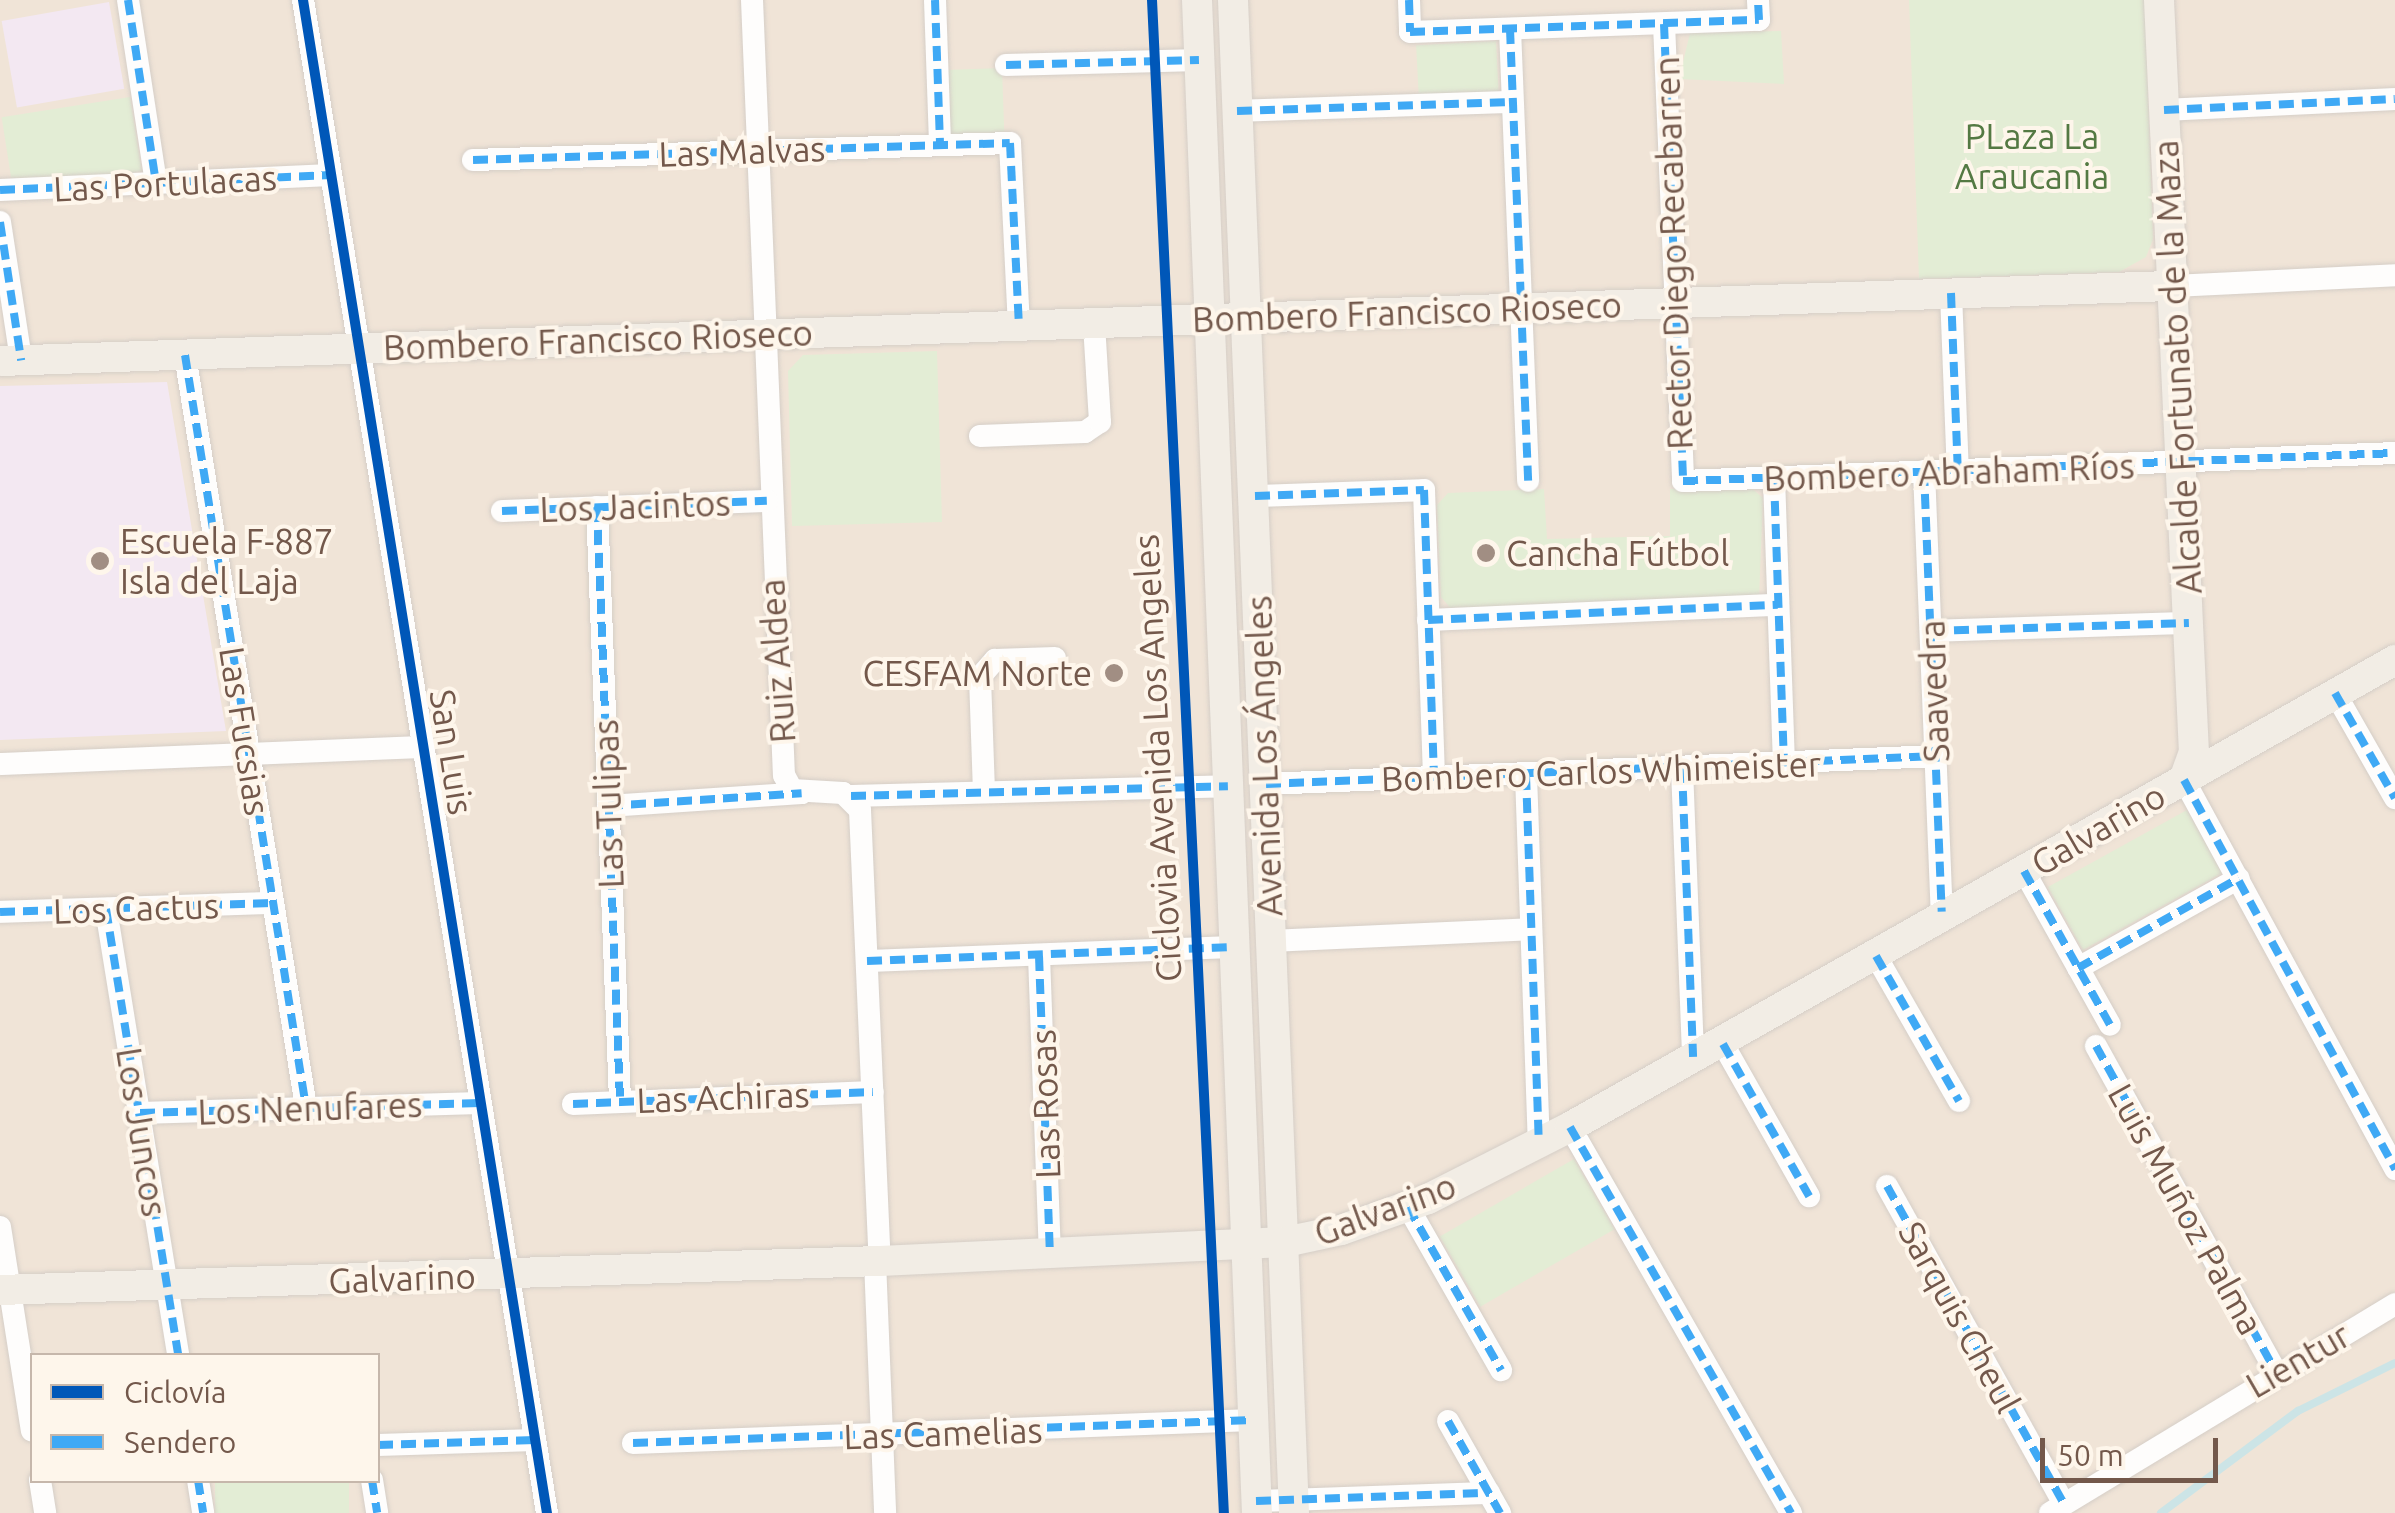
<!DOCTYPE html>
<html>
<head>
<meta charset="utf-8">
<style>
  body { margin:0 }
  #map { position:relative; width:2395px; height:1513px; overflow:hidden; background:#f7f1ea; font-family:Ubuntu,sans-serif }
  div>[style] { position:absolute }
  .residential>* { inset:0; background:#f0e4d7 }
  .education>* { inset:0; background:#f3e8f2; transform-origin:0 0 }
  .green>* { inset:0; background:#e3edd5; transform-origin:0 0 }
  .stream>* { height:8px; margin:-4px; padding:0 4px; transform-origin:4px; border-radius:4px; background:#cce4e6 }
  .roads { filter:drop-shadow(0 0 2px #d5cec7) drop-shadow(0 0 2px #d5cec7) }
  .minor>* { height:22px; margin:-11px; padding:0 11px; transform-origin:11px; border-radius:11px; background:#fefdfc }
  .major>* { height:30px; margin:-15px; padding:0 15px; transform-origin:15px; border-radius:15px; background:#f2ede5 }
  .quiet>* { height:8px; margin-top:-4px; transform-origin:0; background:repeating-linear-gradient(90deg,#3fa9f5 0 15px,transparent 0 23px) }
  .cycleway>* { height:10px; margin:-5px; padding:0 5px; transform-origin:5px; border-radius:5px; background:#0057b8 }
  .dots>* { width:28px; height:28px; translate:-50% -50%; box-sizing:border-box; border:5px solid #fef6eb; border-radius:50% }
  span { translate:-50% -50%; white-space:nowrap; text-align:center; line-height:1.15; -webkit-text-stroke:8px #fef6eb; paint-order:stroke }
  .park-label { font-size:35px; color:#547943 }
  .street-label { font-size:35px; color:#73584b }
  .poi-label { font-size:35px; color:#73584b }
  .left { translate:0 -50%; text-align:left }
  .right { translate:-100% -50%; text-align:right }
  .legend { position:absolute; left:30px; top:1353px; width:350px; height:130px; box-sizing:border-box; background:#fef6eb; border:2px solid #c6b7ab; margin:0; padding:12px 18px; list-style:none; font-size:30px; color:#73584b }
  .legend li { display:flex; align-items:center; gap:20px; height:50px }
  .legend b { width:50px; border:2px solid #c6b7ab }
  .scale { position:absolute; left:2040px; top:1438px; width:178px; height:45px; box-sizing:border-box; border:5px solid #73584b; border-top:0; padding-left:12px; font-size:30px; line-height:35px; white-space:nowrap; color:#73584b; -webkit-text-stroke:8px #fef6eb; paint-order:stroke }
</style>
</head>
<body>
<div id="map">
  <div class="residential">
    <i style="clip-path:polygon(evenodd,0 0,2395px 0,2395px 1513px,0 1513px,0 0,32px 1356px,378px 1356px,378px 1480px,32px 1480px,32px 1356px)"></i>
  </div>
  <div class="education">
    <i style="left:109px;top:2px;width:88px;height:109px;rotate:80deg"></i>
    <i style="clip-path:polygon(167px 382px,226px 731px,0 740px,0 386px)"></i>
  </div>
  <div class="green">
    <i style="clip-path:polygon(1909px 0,2145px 0,2153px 239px,2146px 257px,2119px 272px,1919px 279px)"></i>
    <i style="clip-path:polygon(1781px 31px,1784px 84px,1679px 79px,1690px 33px)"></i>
    <i style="left:1496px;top:41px;width:52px;height:80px;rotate:87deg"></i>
    <i style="left:1002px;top:68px;width:69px;height:57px;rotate:88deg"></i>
    <i style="left:130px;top:97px;width:75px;height:130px;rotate:81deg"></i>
    <i style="clip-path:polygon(937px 351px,942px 522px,792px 526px,788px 371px,803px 355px)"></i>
    <i style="clip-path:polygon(1749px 486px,1763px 498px,1759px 599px,1453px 611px,1441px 597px,1437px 505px,1448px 493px,1544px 489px,1547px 539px,1670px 536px,1670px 489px)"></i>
    <i style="left:2187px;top:810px;width:72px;height:159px;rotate:61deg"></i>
    <i style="left:1574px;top:1159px;width:81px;height:155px;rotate:60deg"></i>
    <i style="left:215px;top:1481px;width:134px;height:33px"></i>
  </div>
  <div class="stream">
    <i style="left:2161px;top:1513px;width:171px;rotate:-36.7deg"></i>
    <i style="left:2298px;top:1411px;width:108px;rotate:-26.3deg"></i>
  </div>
  <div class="roads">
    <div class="minor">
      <i style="left:128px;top:0;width:184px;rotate:81.3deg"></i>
      <i style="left:303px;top:0;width:1533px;rotate:80.84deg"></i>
      <i style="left:752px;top:0;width:776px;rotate:87.64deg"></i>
      <i style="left:784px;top:775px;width:17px;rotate:62deg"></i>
      <i style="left:792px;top:790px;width:51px;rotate:3.4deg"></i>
      <i style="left:843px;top:793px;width:24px;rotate:45deg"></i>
      <i style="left:860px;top:810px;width:451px;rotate:87.5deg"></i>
      <i style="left:935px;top:0;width:145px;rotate:88deg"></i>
      <i style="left:1409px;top:0;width:32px;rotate:88deg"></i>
      <i style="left:1410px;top:32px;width:349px;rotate:-2deg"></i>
      <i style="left:1759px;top:20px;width:20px;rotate:-93deg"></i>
      <i style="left:1664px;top:24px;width:457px;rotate:87.6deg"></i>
      <i style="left:1683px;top:481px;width:713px;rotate:-2.25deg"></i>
      <i style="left:1510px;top:29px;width:452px;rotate:87.7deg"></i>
      <i style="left:1006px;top:65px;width:193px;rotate:-1.5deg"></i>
      <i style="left:2164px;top:110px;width:231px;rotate:-2.7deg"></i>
      <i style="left:1237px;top:111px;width:275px;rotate:-1.9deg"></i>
      <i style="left:473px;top:160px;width:537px;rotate:-1.81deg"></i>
      <i style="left:1010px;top:143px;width:183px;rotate:87.2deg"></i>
      <i style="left:0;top:190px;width:331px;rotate:-2.6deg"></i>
      <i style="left:0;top:222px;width:140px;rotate:81.3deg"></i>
      <i style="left:2174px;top:286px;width:221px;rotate:-2.8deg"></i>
      <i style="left:1951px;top:293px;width:179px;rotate:87.8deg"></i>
      <i style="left:185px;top:355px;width:762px;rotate:80.86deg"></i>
      <i style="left:980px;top:436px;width:105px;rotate:-2.2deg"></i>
      <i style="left:1085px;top:432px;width:18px;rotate:-34deg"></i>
      <i style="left:1100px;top:422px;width:99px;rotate:-93.5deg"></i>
      <i style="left:1924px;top:471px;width:441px;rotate:87.7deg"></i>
      <i style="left:1774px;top:478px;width:287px;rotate:88deg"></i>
      <i style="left:1255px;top:496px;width:169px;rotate:-2deg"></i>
      <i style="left:1424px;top:490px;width:288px;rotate:88deg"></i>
      <i style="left:597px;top:507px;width:594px;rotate:87.78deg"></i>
      <i style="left:502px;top:511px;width:265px;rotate:-2.2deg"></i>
      <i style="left:1428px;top:620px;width:350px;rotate:-2.5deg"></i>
      <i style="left:1931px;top:631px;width:258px;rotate:-1.8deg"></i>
      <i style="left:2335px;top:693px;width:121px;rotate:60.3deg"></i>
      <i style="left:0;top:764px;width:423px;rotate:-2.3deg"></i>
      <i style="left:1682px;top:768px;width:289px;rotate:87.8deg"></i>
      <i style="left:1526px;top:775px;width:365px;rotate:88deg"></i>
      <i style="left:2184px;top:780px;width:443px;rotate:61.5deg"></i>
      <i style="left:1266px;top:784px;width:671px;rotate:-2.39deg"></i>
      <i style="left:984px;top:792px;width:115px;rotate:-92deg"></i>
      <i style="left:980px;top:677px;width:23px;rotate:-49deg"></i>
      <i style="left:995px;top:660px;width:60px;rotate:-1.9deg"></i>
      <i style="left:851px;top:796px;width:377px;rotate:-1.5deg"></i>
      <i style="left:608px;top:806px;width:194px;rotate:-3.8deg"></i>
      <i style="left:2024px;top:871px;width:176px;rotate:60.8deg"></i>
      <i style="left:106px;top:909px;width:453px;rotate:80.8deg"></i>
      <i style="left:0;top:912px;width:272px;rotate:-1.9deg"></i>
      <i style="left:1270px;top:941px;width:260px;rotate:-2.6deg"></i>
      <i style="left:1039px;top:956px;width:296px;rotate:87.9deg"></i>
      <i style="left:1876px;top:956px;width:167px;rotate:60.2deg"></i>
      <i style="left:867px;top:961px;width:367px;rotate:-2.2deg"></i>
      <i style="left:2078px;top:968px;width:184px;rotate:-29.2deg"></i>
      <i style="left:1723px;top:1044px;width:175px;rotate:60.5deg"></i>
      <i style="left:2096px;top:1046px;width:372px;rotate:61.1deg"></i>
      <i style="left:573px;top:1104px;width:300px;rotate:-2.3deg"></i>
      <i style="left:140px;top:1113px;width:340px;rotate:-1.7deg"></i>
      <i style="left:1570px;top:1127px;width:445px;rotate:60.2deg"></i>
      <i style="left:1887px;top:1186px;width:362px;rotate:60.9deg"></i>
      <i style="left:1408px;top:1207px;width:188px;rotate:60.3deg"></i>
      <i style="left:0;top:1227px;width:206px;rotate:81.1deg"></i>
      <i style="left:875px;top:1261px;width:252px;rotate:87.7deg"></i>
      <i style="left:1448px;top:1421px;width:106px;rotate:60.5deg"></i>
      <i style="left:633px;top:1443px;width:620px;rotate:-2.12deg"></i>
      <i style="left:378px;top:1445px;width:157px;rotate:-1.8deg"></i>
      <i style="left:40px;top:1480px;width:33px;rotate:81deg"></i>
      <i style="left:198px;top:1480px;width:33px;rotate:81deg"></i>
      <i style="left:372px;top:1480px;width:33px;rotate:81deg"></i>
      <i style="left:1256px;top:1501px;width:233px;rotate:-2deg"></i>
      <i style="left:2050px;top:1513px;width:403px;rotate:-31.2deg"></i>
    </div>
    <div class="major">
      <i style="left:1197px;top:0;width:1514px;rotate:87.73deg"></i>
      <i style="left:1233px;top:0;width:1514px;rotate:87.69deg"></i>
      <i style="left:2159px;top:0;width:753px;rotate:87.34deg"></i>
      <i style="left:2194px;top:752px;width:30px;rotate:110deg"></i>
      <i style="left:0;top:361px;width:2175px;rotate:-1.98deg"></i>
      <i style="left:0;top:1290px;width:880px;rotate:-1.89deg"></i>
      <i style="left:880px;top:1261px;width:405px;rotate:-2.7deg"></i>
      <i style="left:1285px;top:1242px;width:57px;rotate:-12.1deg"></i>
      <i style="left:1341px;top:1230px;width:92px;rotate:-19.6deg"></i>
      <i style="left:1428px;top:1199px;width:159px;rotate:-26.9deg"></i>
      <i style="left:1570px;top:1127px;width:948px;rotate:-29.51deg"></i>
    </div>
  </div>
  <div class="quiet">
    <i style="left:128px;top:0;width:184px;rotate:81.3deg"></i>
    <i style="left:935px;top:0;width:145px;rotate:88deg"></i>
    <i style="left:1409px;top:0;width:32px;rotate:88deg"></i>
    <i style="left:1410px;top:32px;width:349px;rotate:-2deg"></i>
    <i style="left:1759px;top:20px;width:20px;rotate:-93deg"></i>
    <i style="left:1664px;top:24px;width:457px;rotate:87.6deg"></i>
    <i style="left:1683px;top:481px;width:713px;rotate:-2.25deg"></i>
    <i style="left:1510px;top:29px;width:452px;rotate:87.7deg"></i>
    <i style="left:1006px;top:65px;width:193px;rotate:-1.5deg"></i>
    <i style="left:2164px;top:110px;width:231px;rotate:-2.7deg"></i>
    <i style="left:1237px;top:111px;width:275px;rotate:-1.9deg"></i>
    <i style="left:473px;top:160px;width:537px;rotate:-1.81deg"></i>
    <i style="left:1010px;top:143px;width:183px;rotate:87.2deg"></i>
    <i style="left:0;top:190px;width:331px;rotate:-2.6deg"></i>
    <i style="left:0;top:222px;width:140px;rotate:81.3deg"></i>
    <i style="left:1951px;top:293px;width:179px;rotate:87.8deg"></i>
    <i style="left:185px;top:355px;width:762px;rotate:80.86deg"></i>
    <i style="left:1924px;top:471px;width:441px;rotate:87.7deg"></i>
    <i style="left:1774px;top:478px;width:287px;rotate:88deg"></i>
    <i style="left:1255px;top:496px;width:169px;rotate:-2deg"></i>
    <i style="left:1424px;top:490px;width:288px;rotate:88deg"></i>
    <i style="left:597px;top:507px;width:594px;rotate:87.78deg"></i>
    <i style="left:502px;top:511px;width:265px;rotate:-2.2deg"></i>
    <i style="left:1428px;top:620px;width:350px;rotate:-2.5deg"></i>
    <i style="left:1931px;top:631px;width:258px;rotate:-1.8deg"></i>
    <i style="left:2335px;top:693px;width:121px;rotate:60.3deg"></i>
    <i style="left:1682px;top:768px;width:289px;rotate:87.8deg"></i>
    <i style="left:1526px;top:775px;width:365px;rotate:88deg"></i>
    <i style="left:2184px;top:780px;width:443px;rotate:61.5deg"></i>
    <i style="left:1266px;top:784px;width:671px;rotate:-2.39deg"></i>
    <i style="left:851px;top:796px;width:377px;rotate:-1.5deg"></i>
    <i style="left:608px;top:806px;width:194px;rotate:-3.8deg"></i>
    <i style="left:2024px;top:871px;width:176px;rotate:60.8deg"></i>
    <i style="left:106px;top:909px;width:453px;rotate:80.8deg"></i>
    <i style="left:0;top:912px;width:272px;rotate:-1.9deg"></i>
    <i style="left:1039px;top:956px;width:296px;rotate:87.9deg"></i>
    <i style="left:1876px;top:956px;width:167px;rotate:60.2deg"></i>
    <i style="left:867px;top:961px;width:367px;rotate:-2.2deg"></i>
    <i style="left:2078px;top:968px;width:184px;rotate:-29.2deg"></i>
    <i style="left:1723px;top:1044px;width:175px;rotate:60.5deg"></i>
    <i style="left:2096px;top:1046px;width:372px;rotate:61.1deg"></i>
    <i style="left:573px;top:1104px;width:300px;rotate:-2.3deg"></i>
    <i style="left:140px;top:1113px;width:340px;rotate:-1.7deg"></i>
    <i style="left:1570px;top:1127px;width:445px;rotate:60.2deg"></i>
    <i style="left:1887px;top:1186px;width:362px;rotate:60.9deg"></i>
    <i style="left:1408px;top:1207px;width:188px;rotate:60.3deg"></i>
    <i style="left:1448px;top:1421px;width:106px;rotate:60.5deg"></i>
    <i style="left:633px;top:1443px;width:620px;rotate:-2.12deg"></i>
    <i style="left:378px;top:1445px;width:157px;rotate:-1.8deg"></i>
    <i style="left:198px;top:1480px;width:33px;rotate:81deg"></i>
    <i style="left:372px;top:1480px;width:33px;rotate:81deg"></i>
    <i style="left:1256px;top:1501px;width:233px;rotate:-2deg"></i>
  </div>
  <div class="cycleway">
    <i style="left:303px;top:0;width:1533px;rotate:80.84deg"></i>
    <i style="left:1152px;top:0;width:1515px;rotate:87.28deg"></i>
  </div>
  <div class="dots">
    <i style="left:1486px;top:553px;background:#a18e83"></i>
    <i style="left:100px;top:561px;background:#a18e83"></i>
    <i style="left:1114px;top:673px;background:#a18e83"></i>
  </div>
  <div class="park-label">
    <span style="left:2032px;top:156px">PLaza La<br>Araucania</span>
  </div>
  <div class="street-label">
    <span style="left:742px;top:151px;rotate:-2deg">Las Malvas</span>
    <span style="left:165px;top:183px;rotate:-3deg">Las Portulacas</span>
    <span style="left:1673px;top:253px;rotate:-92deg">Rector Diego Recabarren</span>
    <span style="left:1407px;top:312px;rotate:-2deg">Bombero Francisco Rioseco</span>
    <span style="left:598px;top:340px;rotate:-2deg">Bombero Francisco Rioseco</span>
    <span style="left:2177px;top:367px;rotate:-93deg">Alcalde Fortunato de la Maza</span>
    <span style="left:1949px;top:472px;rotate:-2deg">Bombero Abraham Ríos</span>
    <span style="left:635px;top:506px;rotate:-2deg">Los Jacintos</span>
    <span style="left:777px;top:661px;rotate:-94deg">Ruiz Aldea</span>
    <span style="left:1934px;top:691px;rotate:-92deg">Saavedra</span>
    <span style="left:245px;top:731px;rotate:81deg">Las Fucsias</span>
    <span style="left:452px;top:752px;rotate:81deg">San Luis</span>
    <span style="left:1264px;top:756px;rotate:-92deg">Avenida Los Ángeles</span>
    <span style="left:1157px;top:758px;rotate:-93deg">Ciclovia Avenida Los Angeles</span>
    <span style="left:1601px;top:771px;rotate:-2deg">Bombero Carlos Whimeister</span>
    <span style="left:608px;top:804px;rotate:-92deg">Las Tulipas</span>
    <span style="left:2098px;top:829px;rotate:-30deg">Galvarino</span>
    <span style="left:136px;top:908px;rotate:-2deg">Los Cactus</span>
    <span style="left:723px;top:1097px;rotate:-2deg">Las Achiras</span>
    <span style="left:1045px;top:1104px;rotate:-92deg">Las Rosas</span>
    <span style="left:310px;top:1108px;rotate:-2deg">Los Nenufares</span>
    <span style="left:142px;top:1132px;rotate:81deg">Los Juncos</span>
    <span style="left:1385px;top:1209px;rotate:-20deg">Galvarino</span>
    <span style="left:2186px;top:1209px;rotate:61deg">Luis Muñoz Palma</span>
    <span style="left:402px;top:1278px;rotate:-2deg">Galvarino</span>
    <span style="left:1960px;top:1317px;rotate:61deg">Sarquis Cheul</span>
    <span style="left:2298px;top:1360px;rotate:-30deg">Lientur</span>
    <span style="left:943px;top:1433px;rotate:-2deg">Las Camelias</span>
  </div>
  <div class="poi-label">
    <span class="left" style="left:120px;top:561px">Escuela F-887<br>Isla del Laja</span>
    <span class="left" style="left:1506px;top:553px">Cancha Fútbol</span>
    <span class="right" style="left:1092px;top:673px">CESFAM Norte</span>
  </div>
  <ul class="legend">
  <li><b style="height:12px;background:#0057b8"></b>Ciclovía</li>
  <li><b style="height:12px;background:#3fa9f5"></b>Sendero</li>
  </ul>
  <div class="scale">50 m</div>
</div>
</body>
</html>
